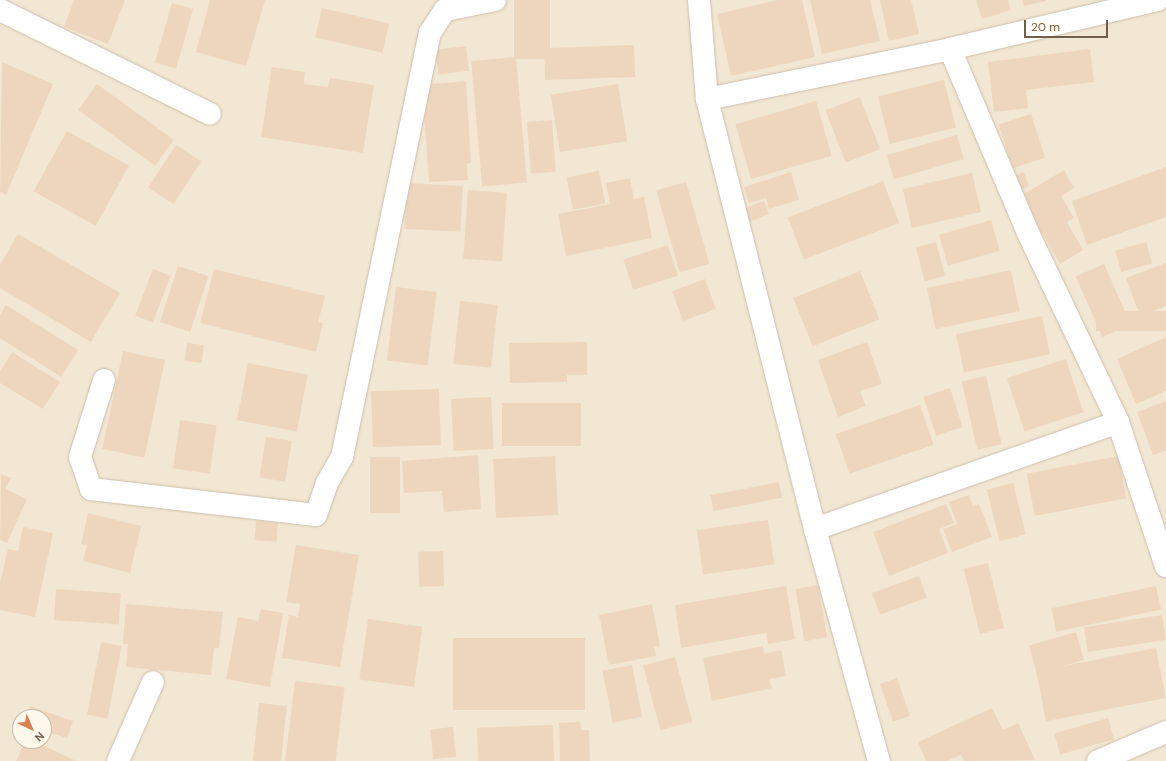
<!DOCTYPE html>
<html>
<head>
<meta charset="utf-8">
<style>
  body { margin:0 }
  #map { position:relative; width:1166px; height:761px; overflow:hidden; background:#fbf4e4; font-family:"DM Sans",sans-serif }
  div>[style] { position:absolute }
  .residential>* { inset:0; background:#f2e7d3 }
  .building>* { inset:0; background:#eed6be; transform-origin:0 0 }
  .roads { filter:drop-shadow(0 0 1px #cbbdab) drop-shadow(0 0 1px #cbbdab) }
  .street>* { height:22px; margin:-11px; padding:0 11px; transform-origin:11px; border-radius:11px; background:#fff }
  span { translate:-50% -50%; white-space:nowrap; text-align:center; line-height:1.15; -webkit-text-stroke:3px #fef8ea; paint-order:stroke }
  .north { position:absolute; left:12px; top:709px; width:40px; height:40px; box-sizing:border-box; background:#fef8ea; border:1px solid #c6baab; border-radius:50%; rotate:136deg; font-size:11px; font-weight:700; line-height:16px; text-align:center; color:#715d4c }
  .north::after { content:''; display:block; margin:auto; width:14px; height:18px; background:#dc8051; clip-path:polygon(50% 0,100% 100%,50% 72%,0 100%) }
  .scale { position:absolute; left:1024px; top:20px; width:84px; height:18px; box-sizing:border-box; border:2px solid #715d4c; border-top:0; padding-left:5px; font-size:12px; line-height:14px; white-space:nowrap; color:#715d4c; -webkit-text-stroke:3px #fef8ea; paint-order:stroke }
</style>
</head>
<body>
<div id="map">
  <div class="residential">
    <i style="clip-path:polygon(evenodd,0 0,1166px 0,1166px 761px,0 761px,0 0,20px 717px,44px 717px,44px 741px,20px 741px,20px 717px)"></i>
  </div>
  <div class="building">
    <i style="clip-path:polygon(74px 0,125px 0,108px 44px,64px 27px)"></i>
    <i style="clip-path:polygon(210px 0,265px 0,246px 66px,196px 52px)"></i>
    <i style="left:514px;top:0;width:36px;height:59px"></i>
    <i style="clip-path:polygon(778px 0,802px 0,815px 57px,731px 76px,717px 14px)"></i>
    <i style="clip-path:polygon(810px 0,870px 0,880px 41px,822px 54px)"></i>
    <i style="clip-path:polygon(880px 0,911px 0,919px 34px,889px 41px)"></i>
    <i style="clip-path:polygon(976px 0,1008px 0,1011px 10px,982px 19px)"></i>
    <i style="clip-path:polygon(1022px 0,1046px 0,1046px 1px,1024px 6px)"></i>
    <i style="left:172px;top:3px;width:22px;height:62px;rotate:16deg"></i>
    <i style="left:322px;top:8px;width:69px;height:30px;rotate:13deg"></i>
    <i style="left:634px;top:45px;width:32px;height:90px;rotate:88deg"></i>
    <i style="left:466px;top:46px;width:25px;height:31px;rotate:83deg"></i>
    <i style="clip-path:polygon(1090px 49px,1094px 82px,1026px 90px,1028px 108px,994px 112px,988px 62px)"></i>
    <i style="left:516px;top:57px;width:126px;height:45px;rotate:85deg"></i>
    <i style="clip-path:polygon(2px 62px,53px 84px,6px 195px,0 192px)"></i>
    <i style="clip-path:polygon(272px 67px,305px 72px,304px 84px,328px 87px,330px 78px,374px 85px,363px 153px,261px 137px)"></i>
    <i style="left:944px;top:80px;width:49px;height:68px;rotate:76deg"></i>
    <i style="clip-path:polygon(466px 81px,471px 163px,467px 164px,468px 180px,429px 182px,422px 85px)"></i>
    <i style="left:97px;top:84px;width:95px;height:32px;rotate:36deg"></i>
    <i style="left:618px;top:84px;width:58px;height:68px;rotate:81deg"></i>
    <i style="left:860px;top:97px;width:56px;height:37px;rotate:69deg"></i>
    <i style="left:816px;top:101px;width:57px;height:84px;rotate:74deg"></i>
    <i style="left:1031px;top:114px;width:46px;height:34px;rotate:72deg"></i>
    <i style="left:552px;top:120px;width:52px;height:25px;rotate:86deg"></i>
    <i style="left:67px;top:131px;width:71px;height:69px;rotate:29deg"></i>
    <i style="left:957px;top:135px;width:25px;height:73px;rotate:74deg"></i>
    <i style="left:176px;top:145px;width:30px;height:51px;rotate:33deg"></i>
    <i style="clip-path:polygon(1166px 167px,1166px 217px,1087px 245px,1072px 201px)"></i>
    <i style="clip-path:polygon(1064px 170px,1074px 188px,1061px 196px,1074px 218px,1067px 222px,1083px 250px,1060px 264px,1021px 196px)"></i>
    <i style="left:599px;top:171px;width:33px;height:33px;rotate:79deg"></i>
    <i style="clip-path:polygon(791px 172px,799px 200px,769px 209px,766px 198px,749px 203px,744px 187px)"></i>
    <i style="left:1024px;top:172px;width:15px;height:14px;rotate:70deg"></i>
    <i style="left:972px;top:173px;width:40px;height:71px;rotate:77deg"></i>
    <i style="clip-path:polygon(630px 178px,634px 199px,644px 197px,652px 238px,566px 256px,558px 214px,610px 204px,606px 183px)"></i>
    <i style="left:883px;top:181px;width:45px;height:102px;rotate:69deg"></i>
    <i style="left:686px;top:182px;width:85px;height:31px;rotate:74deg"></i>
    <i style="left:407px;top:183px;width:56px;height:46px;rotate:3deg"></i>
    <i style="left:468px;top:190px;width:39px;height:69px;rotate:4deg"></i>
    <i style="left:764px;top:201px;width:14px;height:24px;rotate:69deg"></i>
    <i style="left:991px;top:220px;width:32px;height:54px;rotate:74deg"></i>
    <i style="clip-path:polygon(18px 234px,120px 293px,91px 342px,0 288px,0 265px)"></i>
    <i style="left:936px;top:242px;width:35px;height:21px;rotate:75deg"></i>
    <i style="left:1146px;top:242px;width:22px;height:32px;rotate:74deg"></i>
    <i style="left:668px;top:245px;width:32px;height:47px;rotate:72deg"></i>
    <i style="clip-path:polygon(1166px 263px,1166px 306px,1140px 316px,1126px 278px)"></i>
    <i style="left:1104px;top:264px;width:66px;height:31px;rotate:66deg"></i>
    <i style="left:178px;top:266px;width:32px;height:59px;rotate:18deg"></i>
    <i style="left:153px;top:269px;width:19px;height:50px;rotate:21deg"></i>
    <i style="clip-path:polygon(214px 269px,325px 296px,318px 322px,323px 323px,316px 352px,200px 323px)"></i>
    <i style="left:1011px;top:270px;width:42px;height:86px;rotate:78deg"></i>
    <i style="left:860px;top:271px;width:52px;height:72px;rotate:68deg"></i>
    <i style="left:705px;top:279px;width:32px;height:35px;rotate:70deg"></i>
    <i style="left:396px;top:287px;width:41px;height:74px;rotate:7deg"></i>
    <i style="left:460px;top:301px;width:38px;height:63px;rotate:6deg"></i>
    <i style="clip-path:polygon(6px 305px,78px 350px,61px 377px,0 338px,0 315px)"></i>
    <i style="left:1166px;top:311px;width:20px;height:70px;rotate:90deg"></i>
    <i style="left:1042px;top:316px;width:39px;height:88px;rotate:78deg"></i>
    <i style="clip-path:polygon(1166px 337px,1166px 391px,1136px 404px,1117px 359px)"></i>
    <i style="clip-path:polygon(587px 342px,587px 375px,567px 375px,567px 382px,510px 383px,509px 343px)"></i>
    <i style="clip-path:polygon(867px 342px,882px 384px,860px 391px,866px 406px,838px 417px,818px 360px)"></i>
    <i style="left:187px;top:343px;width:17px;height:18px;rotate:7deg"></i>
    <i style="left:123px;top:351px;width:43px;height:100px;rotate:12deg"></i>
    <i style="clip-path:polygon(12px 352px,60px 382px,43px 409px,0 383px,0 372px)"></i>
    <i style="left:1066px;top:359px;width:56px;height:62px;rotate:72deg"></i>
    <i style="left:248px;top:363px;width:61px;height:58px;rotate:11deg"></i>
    <i style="left:986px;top:376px;width:70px;height:25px;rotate:77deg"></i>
    <i style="left:950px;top:388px;width:41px;height:28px;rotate:72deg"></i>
    <i style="left:439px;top:389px;width:56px;height:68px;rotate:88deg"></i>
    <i style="left:491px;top:397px;width:52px;height:40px;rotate:87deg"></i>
    <i style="clip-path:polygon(1166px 401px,1166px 451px,1153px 455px,1137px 412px)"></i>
    <i style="left:581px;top:403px;width:43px;height:79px;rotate:90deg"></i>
    <i style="left:920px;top:405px;width:42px;height:89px;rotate:71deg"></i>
    <i style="left:180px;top:420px;width:37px;height:49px;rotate:8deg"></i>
    <i style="left:266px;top:437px;width:26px;height:41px;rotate:9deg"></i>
    <i style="clip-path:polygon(478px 455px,481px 509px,444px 512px,442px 491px,404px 493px,402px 461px)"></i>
    <i style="left:555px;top:456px;width:59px;height:62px;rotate:87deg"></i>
    <i style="left:1118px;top:456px;width:43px;height:93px;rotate:79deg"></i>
    <i style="left:370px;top:457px;width:30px;height:56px"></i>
    <i style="clip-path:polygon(1px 474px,11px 478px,5px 489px,27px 499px,7px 543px,0 540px)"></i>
    <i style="left:779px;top:482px;width:16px;height:70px;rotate:79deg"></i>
    <i style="left:1013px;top:483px;width:53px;height:27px;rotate:76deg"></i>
    <i style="clip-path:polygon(969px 495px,973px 506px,979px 504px,992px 537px,952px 552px,943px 529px,957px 524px,949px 502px)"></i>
    <i style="clip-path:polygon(946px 504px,954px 523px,939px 529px,948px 553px,889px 576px,873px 532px)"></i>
    <i style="clip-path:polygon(88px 513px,141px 526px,130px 573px,83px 561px,87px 545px,81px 544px)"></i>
    <i style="left:768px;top:520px;width:45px;height:72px;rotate:82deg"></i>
    <i style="left:256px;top:521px;width:22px;height:19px;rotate:5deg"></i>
    <i style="clip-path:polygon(23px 527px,53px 533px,35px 617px,0 610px,0 583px,8px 549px,18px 551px)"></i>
    <i style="clip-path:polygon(296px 545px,359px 555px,340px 667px,282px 658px,289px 615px,298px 617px,300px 604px,286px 602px)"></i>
    <i style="left:443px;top:551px;width:35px;height:25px;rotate:88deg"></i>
    <i style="left:988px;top:563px;width:67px;height:25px;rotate:76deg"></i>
    <i style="left:919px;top:576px;width:23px;height:50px;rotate:70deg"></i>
    <i style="left:818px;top:585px;width:53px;height:23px;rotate:80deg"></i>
    <i style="clip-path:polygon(786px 586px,795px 639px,768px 644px,766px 633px,681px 648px,675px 605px)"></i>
    <i style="left:1156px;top:586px;width:24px;height:107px;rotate:78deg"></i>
    <i style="left:56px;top:589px;width:65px;height:31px;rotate:4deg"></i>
    <i style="clip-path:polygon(126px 604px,223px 612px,219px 648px,214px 648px,211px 675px,126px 667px,128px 644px,123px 644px)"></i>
    <i style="clip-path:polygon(652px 604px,660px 646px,654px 647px,656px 656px,609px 665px,599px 615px)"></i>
    <i style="clip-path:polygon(261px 609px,283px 613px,270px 687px,226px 679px,238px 617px,258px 621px)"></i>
    <i style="left:1162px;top:615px;width:25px;height:79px;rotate:81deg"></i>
    <i style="left:368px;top:619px;width:55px;height:61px;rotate:8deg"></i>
    <i style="left:1076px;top:632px;width:29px;height:49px;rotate:74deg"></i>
    <i style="left:453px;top:638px;width:132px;height:72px"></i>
    <i style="left:101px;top:642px;width:21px;height:74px;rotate:11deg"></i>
    <i style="clip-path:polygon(763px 646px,764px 654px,781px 650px,786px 676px,769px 679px,772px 688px,712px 701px,703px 658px)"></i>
    <i style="left:1156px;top:648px;width:51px;height:122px;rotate:79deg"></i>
    <i style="left:675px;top:657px;width:67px;height:33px;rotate:75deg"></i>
    <i style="left:632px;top:665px;width:53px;height:30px;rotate:79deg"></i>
    <i style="left:897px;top:678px;width:40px;height:18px;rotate:71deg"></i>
    <i style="left:295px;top:681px;width:50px;height:81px;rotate:7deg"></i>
    <i style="left:259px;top:703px;width:28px;height:58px;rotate:6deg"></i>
    <i style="clip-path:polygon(30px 706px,73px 721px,67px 738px,44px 731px,44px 717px,27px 717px)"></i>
    <i style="clip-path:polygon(992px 708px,1003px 730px,1018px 723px,1035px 760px,964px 761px,961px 755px,947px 761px,926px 761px,918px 742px)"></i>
    <i style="left:1108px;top:718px;width:22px;height:56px;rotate:74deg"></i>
    <i style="clip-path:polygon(580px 722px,581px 730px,589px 730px,590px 761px,560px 761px,559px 723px)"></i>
    <i style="left:553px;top:725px;width:36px;height:76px;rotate:88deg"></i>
    <i style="left:453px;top:727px;width:30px;height:23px;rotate:84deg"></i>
    <i style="clip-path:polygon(25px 741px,34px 741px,76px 761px,16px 761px)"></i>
  </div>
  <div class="roads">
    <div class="street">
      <i style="left:699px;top:0;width:99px;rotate:85.4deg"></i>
      <i style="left:707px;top:99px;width:443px;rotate:75.9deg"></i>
      <i style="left:815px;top:529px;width:241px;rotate:74.6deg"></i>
      <i style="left:0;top:10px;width:234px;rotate:26.3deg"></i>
      <i style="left:950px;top:49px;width:200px;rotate:67deg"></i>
      <i style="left:1028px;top:233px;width:209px;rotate:64.5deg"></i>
      <i style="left:1118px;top:422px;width:152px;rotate:71.6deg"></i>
      <i style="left:707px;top:99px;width:248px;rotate:-11.6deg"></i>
      <i style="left:950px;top:49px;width:213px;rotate:-13.3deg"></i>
      <i style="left:104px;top:380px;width:81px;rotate:107.3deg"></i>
      <i style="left:80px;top:457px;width:34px;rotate:71deg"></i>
      <i style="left:91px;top:489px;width:226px;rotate:6.6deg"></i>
      <i style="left:316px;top:515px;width:34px;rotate:-71deg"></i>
      <i style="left:327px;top:483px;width:30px;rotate:-60deg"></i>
      <i style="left:342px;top:457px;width:433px;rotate:-78.3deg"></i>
      <i style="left:430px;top:33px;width:27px;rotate:-57deg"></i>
      <i style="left:445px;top:10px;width:51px;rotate:-11.3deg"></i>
      <i style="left:815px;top:529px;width:321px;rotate:-19.4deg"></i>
      <i style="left:118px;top:761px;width:86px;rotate:-66.1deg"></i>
      <i style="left:1098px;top:761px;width:74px;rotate:-23.1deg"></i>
    </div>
  </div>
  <div class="north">N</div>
  <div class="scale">20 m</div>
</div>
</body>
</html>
